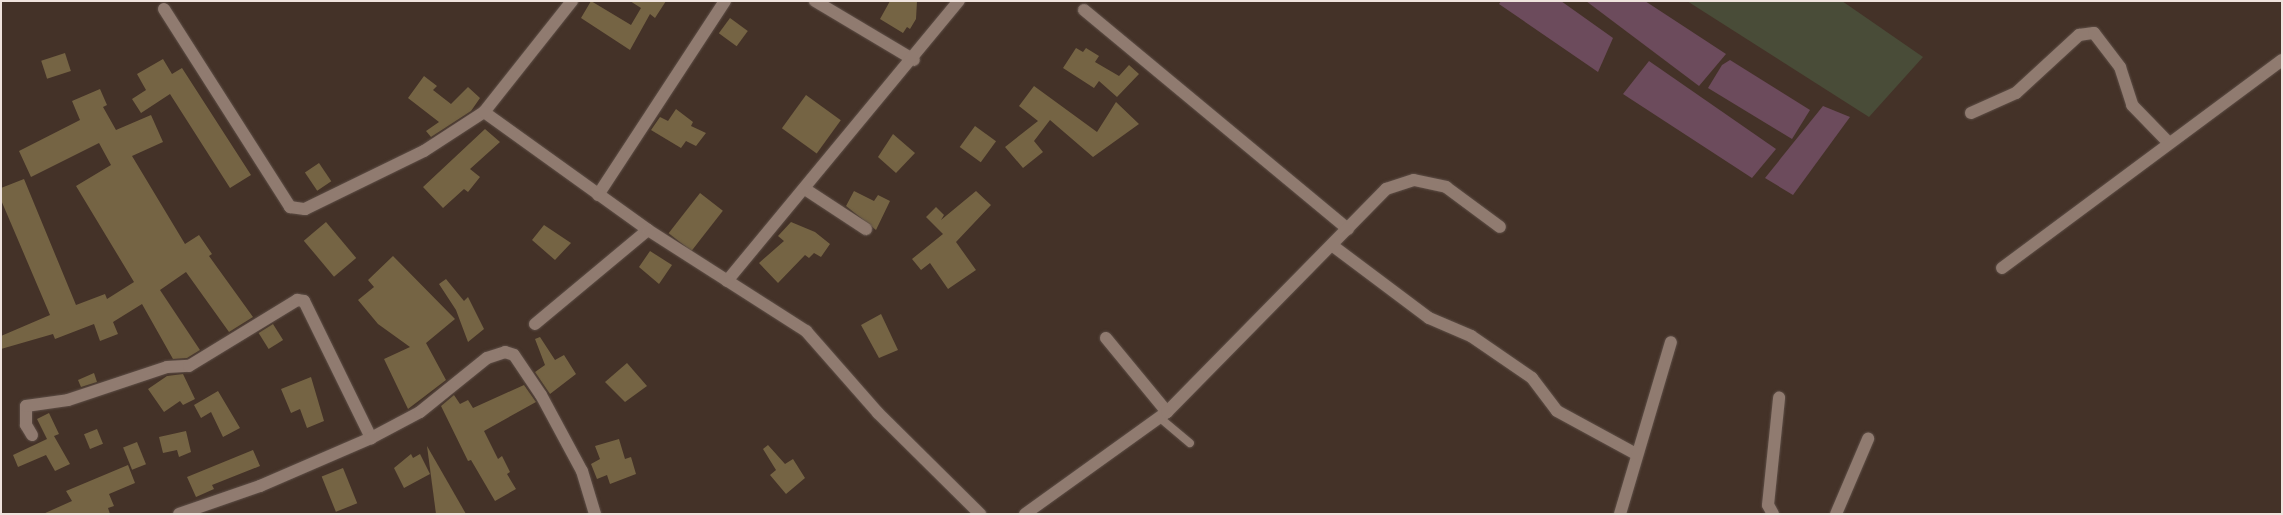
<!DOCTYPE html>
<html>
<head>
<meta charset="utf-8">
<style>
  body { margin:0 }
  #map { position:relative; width:2283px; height:515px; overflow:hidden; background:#443228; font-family:Overpass,sans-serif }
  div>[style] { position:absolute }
  .green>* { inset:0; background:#494c38 }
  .water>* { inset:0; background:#6c4b5c }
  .building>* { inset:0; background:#756444; transform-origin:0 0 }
  .roads { filter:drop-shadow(0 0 1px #5d4e46) drop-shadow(0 0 1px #5d4e46) }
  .service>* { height:8px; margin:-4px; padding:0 4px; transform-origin:4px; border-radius:4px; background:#907b70 }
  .minor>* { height:12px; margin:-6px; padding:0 6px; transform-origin:6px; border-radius:6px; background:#907b70 }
  .tertiary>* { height:12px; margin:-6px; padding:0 6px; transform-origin:6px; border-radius:6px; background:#907b70 }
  span { translate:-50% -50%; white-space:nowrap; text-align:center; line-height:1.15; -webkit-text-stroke:4px #251c18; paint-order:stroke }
  .frame { position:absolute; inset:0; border:2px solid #efe3dd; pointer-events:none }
</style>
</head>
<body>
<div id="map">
  <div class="green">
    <i style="clip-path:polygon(1687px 1px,1842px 1px,1923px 57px,1869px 117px)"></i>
  </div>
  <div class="water">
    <i style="clip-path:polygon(1501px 1px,1561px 1px,1613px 38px,1598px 72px,1499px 4px)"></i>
    <i style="clip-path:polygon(1586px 1px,1645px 1px,1726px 54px,1699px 86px)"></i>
    <i style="clip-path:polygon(1730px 60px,1810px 110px,1792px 139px,1708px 88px,1722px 65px)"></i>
    <i style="clip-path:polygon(1649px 61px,1776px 149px,1752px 178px,1623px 94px)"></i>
    <i style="clip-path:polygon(1823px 106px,1850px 117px,1793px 195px,1765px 178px)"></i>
  </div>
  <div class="building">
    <i style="clip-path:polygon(591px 1px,631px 25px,641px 8px,630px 1px,666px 1px,655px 18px,650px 14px,630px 50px,581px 18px)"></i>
    <i style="clip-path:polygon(890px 1px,917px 1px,916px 19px,910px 29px,907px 27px,903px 33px,880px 19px)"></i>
    <i style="left:730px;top:18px;width:22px;height:19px;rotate:36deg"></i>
    <i style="clip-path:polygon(1076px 48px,1083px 52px,1086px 48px,1099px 56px,1095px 62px,1119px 76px,1129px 65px,1139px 74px,1117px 97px,1099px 81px,1094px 88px,1063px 68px)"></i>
    <i style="left:65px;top:53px;width:19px;height:25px;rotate:72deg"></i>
    <i style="clip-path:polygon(163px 59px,172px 74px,182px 68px,251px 175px,230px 188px,170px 94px,141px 113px,132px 99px,146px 90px,137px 74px)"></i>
    <i style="clip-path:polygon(424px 76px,437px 86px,433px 90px,451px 104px,468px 87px,480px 98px,471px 111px,431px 137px,426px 131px,439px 122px,408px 98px)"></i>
    <i style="clip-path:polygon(1034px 86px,1097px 132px,1116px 102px,1139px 124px,1093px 157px,1050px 120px,1034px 141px,1043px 152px,1023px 168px,1005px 147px,1038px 121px,1019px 106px)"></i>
    <i style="clip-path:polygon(100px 89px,107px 105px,103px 107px,116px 130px,151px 115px,163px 142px,132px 156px,185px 244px,199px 235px,212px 254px,209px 256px,253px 317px,229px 332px,186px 272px,160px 290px,200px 350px,187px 358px,173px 359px,142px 304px,113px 322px,118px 334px,100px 341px,94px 324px,55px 339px,53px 334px,1px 349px,1px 336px,50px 315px,1px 200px,1px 188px,24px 179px,76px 305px,105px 294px,107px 299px,134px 282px,76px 186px,111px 165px,99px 143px,31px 177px,19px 151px,80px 120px,72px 101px)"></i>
    <i style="left:806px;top:95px;width:43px;height:41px;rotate:36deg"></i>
    <i style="clip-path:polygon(676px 109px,693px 122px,691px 126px,706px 133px,696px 146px,686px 141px,681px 148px,651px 130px,660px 117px,668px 121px)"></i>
    <i style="left:975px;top:126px;width:26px;height:26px;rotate:36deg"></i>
    <i style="clip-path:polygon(485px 129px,500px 142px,470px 169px,480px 177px,468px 192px,464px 189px,443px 208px,423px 187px)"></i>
    <i style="clip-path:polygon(893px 134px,915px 153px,896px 173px,878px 157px)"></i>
    <i style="left:319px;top:163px;width:22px;height:17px;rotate:56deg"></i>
    <i style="clip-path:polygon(854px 191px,874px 201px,878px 195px,890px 201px,876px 230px,846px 206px)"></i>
    <i style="clip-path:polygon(976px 191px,991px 205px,956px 242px,976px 270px,948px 289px,930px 263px,921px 270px,912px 259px,943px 234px,926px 217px,936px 207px,944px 215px,941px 220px)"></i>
    <i style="left:700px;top:193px;width:29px;height:51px;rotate:38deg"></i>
    <i style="left:326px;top:222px;width:47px;height:29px;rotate:50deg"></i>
    <i style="clip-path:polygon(791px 222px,815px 232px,830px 244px,821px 257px,814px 253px,809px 258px,805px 255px,778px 283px,759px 263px,784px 241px,778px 236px)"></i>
    <i style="clip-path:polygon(544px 225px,571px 243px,555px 260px,532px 240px)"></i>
    <i style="clip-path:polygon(650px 251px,672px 265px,659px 284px,639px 267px)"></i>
    <i style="clip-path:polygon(393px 256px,455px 319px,426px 343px,446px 380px,408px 409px,384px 359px,410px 347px,378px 324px,358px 300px,374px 287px,368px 280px)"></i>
    <i style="clip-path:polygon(446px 279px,464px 301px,468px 297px,484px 329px,468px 342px,456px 310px,439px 284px)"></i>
    <i style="clip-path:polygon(881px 314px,898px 350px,879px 358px,861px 325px)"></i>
    <i style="left:273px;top:324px;width:19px;height:17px;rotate:58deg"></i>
    <i style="clip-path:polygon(540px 337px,555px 360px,564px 355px,576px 374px,550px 394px,535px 372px,545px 365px,535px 339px)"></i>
    <i style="clip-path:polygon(627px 363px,647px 386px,625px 402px,605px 382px)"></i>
    <i style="clip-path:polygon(94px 373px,97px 382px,81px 387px,78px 380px)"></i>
    <i style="clip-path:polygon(183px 374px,195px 399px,183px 405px,180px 401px,164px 412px,148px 389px,167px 376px)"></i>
    <i style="clip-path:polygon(311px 377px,324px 421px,307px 428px,300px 409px,291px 413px,281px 389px)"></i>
    <i style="clip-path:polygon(524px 385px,536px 402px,484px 431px,498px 459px,502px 456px,510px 472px,507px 474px,516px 489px,495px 501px,471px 460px,468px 461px,441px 406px,454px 395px,460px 404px,468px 400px,473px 408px)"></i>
    <i style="clip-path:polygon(218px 391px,240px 428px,223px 437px,211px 412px,201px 418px,194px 405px)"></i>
    <i style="clip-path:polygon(49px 413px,59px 434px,54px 436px,70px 464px,55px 471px,46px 455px,18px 467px,13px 455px,47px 439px,37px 419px)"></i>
    <i style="left:97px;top:429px;width:16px;height:14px;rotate:68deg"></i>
    <i style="clip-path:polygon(186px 431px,191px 452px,179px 457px,177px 450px,163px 453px,159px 437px)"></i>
    <i style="clip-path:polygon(619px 439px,625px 459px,631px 457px,636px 474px,610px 484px,607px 475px,597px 479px,591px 464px,600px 459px,595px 446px)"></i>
    <i style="left:137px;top:442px;width:24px;height:15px;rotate:68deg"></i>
    <i style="clip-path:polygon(768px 445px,785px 464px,793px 459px,805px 478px,786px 494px,770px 475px,776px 470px,763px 449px)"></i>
    <i style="clip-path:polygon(427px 446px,466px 514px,436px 514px)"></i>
    <i style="clip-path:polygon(253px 450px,260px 466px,212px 485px,214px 489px,196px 497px,187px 477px)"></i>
    <i style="clip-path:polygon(411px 454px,413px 458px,420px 454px,430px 474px,404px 488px,394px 468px)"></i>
    <i style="clip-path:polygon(128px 465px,135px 483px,109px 494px,114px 506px,108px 508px,110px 514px,43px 514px,72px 501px,66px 491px)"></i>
    <i style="left:343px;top:468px;width:38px;height:23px;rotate:68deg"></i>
  </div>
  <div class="roads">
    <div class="service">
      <i style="left:1160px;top:418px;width:39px;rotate:40deg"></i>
    </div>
    <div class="minor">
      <i style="left:815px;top:1px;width:115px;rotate:30.8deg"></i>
      <i style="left:164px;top:9px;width:235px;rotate:57.5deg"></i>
      <i style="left:290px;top:207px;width:15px;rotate:8deg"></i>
      <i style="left:305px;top:209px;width:132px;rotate:-26deg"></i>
      <i style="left:424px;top:151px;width:72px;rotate:-33deg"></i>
      <i style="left:484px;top:112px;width:142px;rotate:-51.6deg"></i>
      <i style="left:1084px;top:10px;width:343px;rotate:39.7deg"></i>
      <i style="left:1971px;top:113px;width:49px;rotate:-24deg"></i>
      <i style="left:2016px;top:93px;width:86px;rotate:-42.6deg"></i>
      <i style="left:2079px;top:35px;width:15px;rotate:-8deg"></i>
      <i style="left:2094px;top:33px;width:43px;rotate:52.6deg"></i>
      <i style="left:2120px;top:67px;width:40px;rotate:72deg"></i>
      <i style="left:2132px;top:105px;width:53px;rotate:45.8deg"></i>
      <i style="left:805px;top:189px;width:73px;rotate:33.3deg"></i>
      <i style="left:598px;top:195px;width:232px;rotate:-56.8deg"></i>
      <i style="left:1333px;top:246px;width:120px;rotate:36.9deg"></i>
      <i style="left:1429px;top:318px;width:46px;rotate:23.2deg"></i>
      <i style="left:1471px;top:336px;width:74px;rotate:34.5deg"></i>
      <i style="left:1532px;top:378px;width:41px;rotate:52.9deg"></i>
      <i style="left:1557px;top:411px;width:90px;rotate:28.6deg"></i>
      <i style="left:2002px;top:268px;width:349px;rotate:-36.6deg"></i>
      <i style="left:727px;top:281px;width:364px;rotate:-50.4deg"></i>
      <i style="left:535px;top:324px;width:147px;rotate:-39.8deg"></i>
      <i style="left:1106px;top:338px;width:96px;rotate:50.5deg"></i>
      <i style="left:32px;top:435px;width:12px;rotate:-121deg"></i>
      <i style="left:26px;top:425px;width:19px;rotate:-90deg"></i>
      <i style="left:26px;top:406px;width:42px;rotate:-8.1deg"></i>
      <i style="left:68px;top:400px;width:104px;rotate:-18.4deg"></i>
      <i style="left:167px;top:367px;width:22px;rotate:-3deg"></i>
      <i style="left:189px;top:366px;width:127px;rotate:-31.4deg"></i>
      <i style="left:297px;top:300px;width:7px;rotate:8deg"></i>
      <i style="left:304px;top:301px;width:153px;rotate:63.9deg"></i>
      <i style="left:179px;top:514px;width:86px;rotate:-19.1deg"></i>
      <i style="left:260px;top:486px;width:121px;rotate:-23.4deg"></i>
      <i style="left:371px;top:438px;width:55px;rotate:-28deg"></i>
      <i style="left:420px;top:412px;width:86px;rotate:-38.9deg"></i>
      <i style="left:487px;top:358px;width:19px;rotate:-18deg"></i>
      <i style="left:505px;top:352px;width:9px;rotate:18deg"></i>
      <i style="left:514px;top:355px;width:48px;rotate:56deg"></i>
      <i style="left:541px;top:395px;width:86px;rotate:61.7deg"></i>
      <i style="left:582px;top:471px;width:45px;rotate:73.2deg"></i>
      <i style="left:1025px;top:514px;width:175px;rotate:-35.7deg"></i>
      <i style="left:1167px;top:412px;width:313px;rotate:-45.5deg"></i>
      <i style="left:1386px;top:189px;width:29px;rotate:-18deg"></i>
      <i style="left:1414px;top:180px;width:33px;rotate:12deg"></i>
      <i style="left:1446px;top:187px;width:67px;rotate:36.5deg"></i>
      <i style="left:1620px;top:514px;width:179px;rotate:-73.5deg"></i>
      <i style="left:1773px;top:514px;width:10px;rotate:-119deg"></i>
      <i style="left:1768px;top:505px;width:108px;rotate:-84.1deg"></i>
      <i style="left:1836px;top:514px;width:82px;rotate:-66.9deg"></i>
    </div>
    <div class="tertiary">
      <i style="left:484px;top:112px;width:202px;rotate:35.7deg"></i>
      <i style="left:648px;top:230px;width:188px;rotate:32.6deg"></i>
      <i style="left:806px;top:331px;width:109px;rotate:48.7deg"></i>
      <i style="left:878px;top:413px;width:144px;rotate:44.7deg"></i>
    </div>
  </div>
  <div class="frame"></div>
</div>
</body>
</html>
